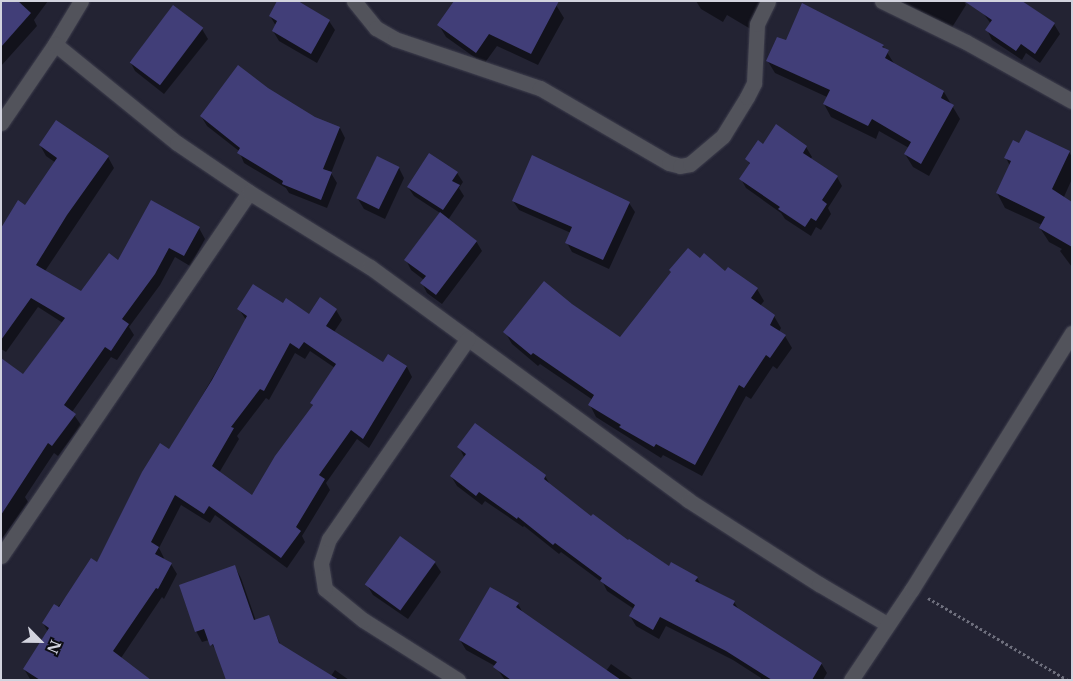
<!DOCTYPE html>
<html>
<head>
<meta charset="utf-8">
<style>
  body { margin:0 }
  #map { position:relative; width:1073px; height:681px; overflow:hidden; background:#232333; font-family:"Libre Baskerville",serif }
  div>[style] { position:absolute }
  .shadow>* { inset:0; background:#0007 }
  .building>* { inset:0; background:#413e78; transform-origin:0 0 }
  .path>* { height:3px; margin-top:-1.5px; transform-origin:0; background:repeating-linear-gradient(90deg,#6e6f7d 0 2.5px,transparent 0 5px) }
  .roads { filter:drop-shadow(0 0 1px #3f3f4e) drop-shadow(0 0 1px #3f3f4e) }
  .street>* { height:15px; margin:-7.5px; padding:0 7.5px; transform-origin:7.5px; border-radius:7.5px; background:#52535b }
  span { translate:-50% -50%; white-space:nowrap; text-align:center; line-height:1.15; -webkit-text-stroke:4px #0d0d14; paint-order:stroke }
  .frame { position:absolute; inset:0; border:2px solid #d2d3de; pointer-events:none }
  .north { position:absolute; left:15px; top:616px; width:50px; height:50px; -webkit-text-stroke:4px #0d0d14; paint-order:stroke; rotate:113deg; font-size:14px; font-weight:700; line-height:20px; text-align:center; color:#d2d3de }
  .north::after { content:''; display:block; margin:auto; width:18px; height:22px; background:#d2d3de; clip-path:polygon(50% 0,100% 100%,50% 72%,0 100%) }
</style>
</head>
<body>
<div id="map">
  <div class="shadow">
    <i style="clip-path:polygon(1px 1px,48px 1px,34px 20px,37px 26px,1px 66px)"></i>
    <i style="clip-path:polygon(696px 1px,766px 1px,754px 31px,727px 15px,723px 22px,701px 9px)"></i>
    <i style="clip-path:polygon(895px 1px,964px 1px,966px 5px,951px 29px)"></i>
    <i style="clip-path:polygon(556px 5px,564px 18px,538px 65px,497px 46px,484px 64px,446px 37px,439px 25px)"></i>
    <i style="clip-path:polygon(983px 13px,1054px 24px,1060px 34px,1040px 63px,1026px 53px,1022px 60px,992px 40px,987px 30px,991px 24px)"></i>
    <i style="clip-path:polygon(270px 16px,329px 21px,335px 30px,317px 63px,279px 41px,273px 31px,276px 26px)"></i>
    <i style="clip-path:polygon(202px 29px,208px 39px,164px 94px,135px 71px,130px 61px)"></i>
    <i style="clip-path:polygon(786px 42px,883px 46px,895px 65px,944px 92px,960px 119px,929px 176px,913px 167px,905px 154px,909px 148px,879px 131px,876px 139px,831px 117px,824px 104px,827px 97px,775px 73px,767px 60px)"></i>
    <i style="clip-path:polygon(201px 116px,314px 118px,340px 128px,345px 138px,331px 173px,337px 183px,327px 208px,289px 193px,286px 188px,244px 163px,239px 151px,207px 126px)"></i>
    <i style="clip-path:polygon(776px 126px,806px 147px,812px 157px,810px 160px,837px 177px,842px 186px,828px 208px,831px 214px,821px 230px,816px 227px,811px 236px,785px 219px,781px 213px,746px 188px,741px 179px,750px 165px,747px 159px,763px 145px)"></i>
    <i style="clip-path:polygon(40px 145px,108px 157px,114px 168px,45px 271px,81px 293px,118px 261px,199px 228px,205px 239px,190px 266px,175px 257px,160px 285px,129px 327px,134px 335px,117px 360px,111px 357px,72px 412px,81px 425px,58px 456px,54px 453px,25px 497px,28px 502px,1px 540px,1px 412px,24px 376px,63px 323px,38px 307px,6px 352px,1px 349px,1px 230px,26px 206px,56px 163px,46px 156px)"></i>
    <i style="clip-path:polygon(1020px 145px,1069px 152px,1072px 157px,1072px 179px,1063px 199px,1072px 204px,1072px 267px,1060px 251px,1062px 249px,1049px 242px,1040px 228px,1042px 225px,1005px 208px,997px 193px,1010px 166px,1006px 158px)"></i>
    <i style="clip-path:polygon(399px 168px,404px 178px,385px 219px,364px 209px,358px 199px)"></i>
    <i style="clip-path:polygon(457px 173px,463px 182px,459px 188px,464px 196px,448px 220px,476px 241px,482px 251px,442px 304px,427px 293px,422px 283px,424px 280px,411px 270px,406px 260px,440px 213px,414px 196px,408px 187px)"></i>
    <i style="clip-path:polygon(513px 201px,629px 203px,635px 212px,609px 269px,572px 252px,567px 243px,571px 233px,519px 210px)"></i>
    <i style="clip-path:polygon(700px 260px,757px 289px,764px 301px,760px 306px,774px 316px,781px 328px,779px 332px,785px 336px,792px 348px,777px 369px,773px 366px,751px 399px,746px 396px,702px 476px,663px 455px,661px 458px,596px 417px,590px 405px,593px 400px,540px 364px,538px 366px,512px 344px,505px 332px,571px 305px,620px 339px)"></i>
    <i style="clip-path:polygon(evenodd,283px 305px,310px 315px,336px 310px,342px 320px,334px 332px,384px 364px,389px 356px,407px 367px,412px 377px,369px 448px,357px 439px,326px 483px,330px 490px,302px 536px,305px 542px,287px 568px,215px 515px,210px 523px,181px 505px,159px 548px,164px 558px,163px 560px,171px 564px,177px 574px,164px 599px,162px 597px,121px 658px,149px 680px,30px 679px,24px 669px,48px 632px,43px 623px,97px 564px,170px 451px,246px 320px,239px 309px,283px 305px,310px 351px,335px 368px,311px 403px,313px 406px,252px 497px,219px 473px,239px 439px,237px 436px,266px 398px,269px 400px,295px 353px,305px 359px,310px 351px)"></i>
    <i style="clip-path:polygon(459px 447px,545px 476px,551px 486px,592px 518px,670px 567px,697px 578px,701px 585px,734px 602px,739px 610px,821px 663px,827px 673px,823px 680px,760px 680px,761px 678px,733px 660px,666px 626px,659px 639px,636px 626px,630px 616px,634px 609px,607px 591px,603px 583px,561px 552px,559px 554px,524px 526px,523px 527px,485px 501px,482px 505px,457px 486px,451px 476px,464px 457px)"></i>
    <i style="clip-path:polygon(435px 563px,441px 572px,408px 619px,373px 595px,367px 585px)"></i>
    <i style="clip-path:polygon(235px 567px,241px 578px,256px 621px,268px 616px,281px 646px,331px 676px,335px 670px,349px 680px,227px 680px,219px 655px,209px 640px,202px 642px,196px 631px)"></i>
    <i style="clip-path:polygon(518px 604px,523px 613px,606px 671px,611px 664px,634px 680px,505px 680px,495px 666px,466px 650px,460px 640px)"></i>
  </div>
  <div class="building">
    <i style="clip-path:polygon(1px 1px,18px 1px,31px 13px,1px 47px)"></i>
    <i style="clip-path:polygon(277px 1px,298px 1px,330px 20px,311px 54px,272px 31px,277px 21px,269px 16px)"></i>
    <i style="clip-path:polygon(454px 1px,559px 1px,531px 54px,489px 34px,476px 53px,437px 25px)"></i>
    <i style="clip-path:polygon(964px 1px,1022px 1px,1055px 23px,1035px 54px,1021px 44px,1016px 51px,985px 30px,992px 20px)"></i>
    <i style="clip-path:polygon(802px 3px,884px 45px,882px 47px,889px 50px,885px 58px,944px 91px,941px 98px,954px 105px,921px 164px,904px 154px,911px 142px,872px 119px,868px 126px,823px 104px,830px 90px,766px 61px,777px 37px,786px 40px)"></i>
    <i style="left:173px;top:5px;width:38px;height:72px;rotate:37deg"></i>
    <i style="clip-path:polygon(238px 65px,268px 88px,315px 117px,340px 127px,323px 169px,332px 172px,321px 200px,282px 184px,283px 181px,237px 153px,240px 148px,200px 116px)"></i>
    <i style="clip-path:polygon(56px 120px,109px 156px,67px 215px,36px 265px,81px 291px,109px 253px,118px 260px,151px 200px,200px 227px,184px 256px,169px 248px,155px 274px,122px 319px,129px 324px,111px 351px,105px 347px,64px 405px,76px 414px,52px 446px,48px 443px,1px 515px,1px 358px,23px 374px,65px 318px,31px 298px,1px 340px,1px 228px,18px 200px,25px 205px,57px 158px,39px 145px)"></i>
    <i style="clip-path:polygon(776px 124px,807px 146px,803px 153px,838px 176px,822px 200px,827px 204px,816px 221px,811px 218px,805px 227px,778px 209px,780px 207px,739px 179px,750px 163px,745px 159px,758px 140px,763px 144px)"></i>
    <i style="clip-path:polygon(1026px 130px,1070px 151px,1052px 189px,1072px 202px,1072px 247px,1039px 228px,1045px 217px,996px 193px,1011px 161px,1004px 158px,1013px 140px,1019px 143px)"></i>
    <i style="clip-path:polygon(429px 153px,458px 172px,452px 181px,460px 185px,443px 210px,407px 187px)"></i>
    <i style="clip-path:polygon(532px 155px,630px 202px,603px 260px,565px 243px,572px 227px,512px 201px)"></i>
    <i style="left:377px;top:156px;width:25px;height:47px;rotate:26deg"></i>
    <i style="clip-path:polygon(440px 212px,477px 241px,436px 295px,420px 283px,426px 276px,404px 260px)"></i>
    <i style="clip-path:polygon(688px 248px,700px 258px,704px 253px,725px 271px,728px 267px,758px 288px,751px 298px,775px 315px,770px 325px,786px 335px,770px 358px,766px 355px,744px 388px,739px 385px,695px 465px,656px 444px,654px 447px,619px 427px,621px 425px,588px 405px,594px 395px,533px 353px,531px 355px,503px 332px,544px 281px,572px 304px,620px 337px,671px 272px,669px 270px)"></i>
    <i style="clip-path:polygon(evenodd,253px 284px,283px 303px,286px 298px,309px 314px,320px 297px,337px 309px,326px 326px,383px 362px,388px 354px,407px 366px,363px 439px,351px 430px,319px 475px,325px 479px,296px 527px,301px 531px,281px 558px,209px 506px,204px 514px,175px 495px,151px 542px,159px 547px,155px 554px,172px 563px,158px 589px,156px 588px,113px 651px,151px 680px,40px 680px,23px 669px,49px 628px,42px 623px,54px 604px,59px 607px,91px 558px,97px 562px,142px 472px,160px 443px,169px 449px,212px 380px,247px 316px,237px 309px,253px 284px,304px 342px,336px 364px,310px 403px,313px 405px,275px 456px,252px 495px,212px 466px,234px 428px,231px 427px,260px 389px,264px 391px,290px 343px,299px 349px,304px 342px)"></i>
    <i style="clip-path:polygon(475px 423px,546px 475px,544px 479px,591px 516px,593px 514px,628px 540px,629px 539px,669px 566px,671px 562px,698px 577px,695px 581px,735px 601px,733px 605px,822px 663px,812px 680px,772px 680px,726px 651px,660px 617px,653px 630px,629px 616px,635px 605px,600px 581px,602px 578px,555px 543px,553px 545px,518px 517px,517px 519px,479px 492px,476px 496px,450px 476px,466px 454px,457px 447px)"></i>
    <i style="left:400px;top:536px;width:44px;height:60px;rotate:36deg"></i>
    <i style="clip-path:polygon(235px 565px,254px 620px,269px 615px,279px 643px,339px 680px,226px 680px,213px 644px,210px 646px,204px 629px,195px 632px,179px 585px)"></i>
    <i style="clip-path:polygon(490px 587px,519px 603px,516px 607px,621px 680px,511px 680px,493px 667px,497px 662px,459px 640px)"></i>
  </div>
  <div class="path">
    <i style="left:928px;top:598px;width:162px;rotate:30.4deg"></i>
  </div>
  <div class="roads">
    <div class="street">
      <i style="left:354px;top:1px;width:35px;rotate:51deg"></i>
      <i style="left:376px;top:28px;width:22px;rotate:30deg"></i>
      <i style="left:395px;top:39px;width:153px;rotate:18.7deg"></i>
      <i style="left:540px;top:88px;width:149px;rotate:30.2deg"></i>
      <i style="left:669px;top:163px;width:11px;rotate:15deg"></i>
      <i style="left:680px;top:166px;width:10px;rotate:-11deg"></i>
      <i style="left:690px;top:164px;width:43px;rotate:-40.3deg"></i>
      <i style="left:723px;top:136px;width:46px;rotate:-58.4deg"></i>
      <i style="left:747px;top:97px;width:16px;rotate:-63deg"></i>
      <i style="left:754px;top:83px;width:59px;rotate:-87.1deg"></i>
      <i style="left:757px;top:24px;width:25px;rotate:-64deg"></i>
      <i style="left:882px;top:1px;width:93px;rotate:26deg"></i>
      <i style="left:966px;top:42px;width:121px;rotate:29.1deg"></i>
      <i style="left:55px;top:44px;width:50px;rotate:-58.8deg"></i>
      <i style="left:1px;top:123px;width:96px;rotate:-55.6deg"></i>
      <i style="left:55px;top:44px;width:157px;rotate:39.1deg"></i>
      <i style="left:177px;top:143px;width:87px;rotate:34.2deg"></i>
      <i style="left:1px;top:556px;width:440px;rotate:-55.7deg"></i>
      <i style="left:249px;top:192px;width:142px;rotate:31.8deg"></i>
      <i style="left:370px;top:267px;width:394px;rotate:36.2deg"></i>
      <i style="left:688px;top:500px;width:156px;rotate:32.7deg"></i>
      <i style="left:819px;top:584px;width:79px;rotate:30.5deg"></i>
      <i style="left:458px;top:680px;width:112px;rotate:-147.7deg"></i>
      <i style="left:363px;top:620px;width:49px;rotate:-140.8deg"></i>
      <i style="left:325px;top:589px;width:26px;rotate:-99deg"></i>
      <i style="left:321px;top:563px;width:25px;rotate:-72deg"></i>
      <i style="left:329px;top:539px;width:244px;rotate:-55.3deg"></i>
      <i style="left:851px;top:680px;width:110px;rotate:-56.2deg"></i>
      <i style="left:912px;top:589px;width:302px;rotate:-58deg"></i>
    </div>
  </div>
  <div class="frame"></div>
  <div class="north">N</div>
</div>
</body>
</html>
